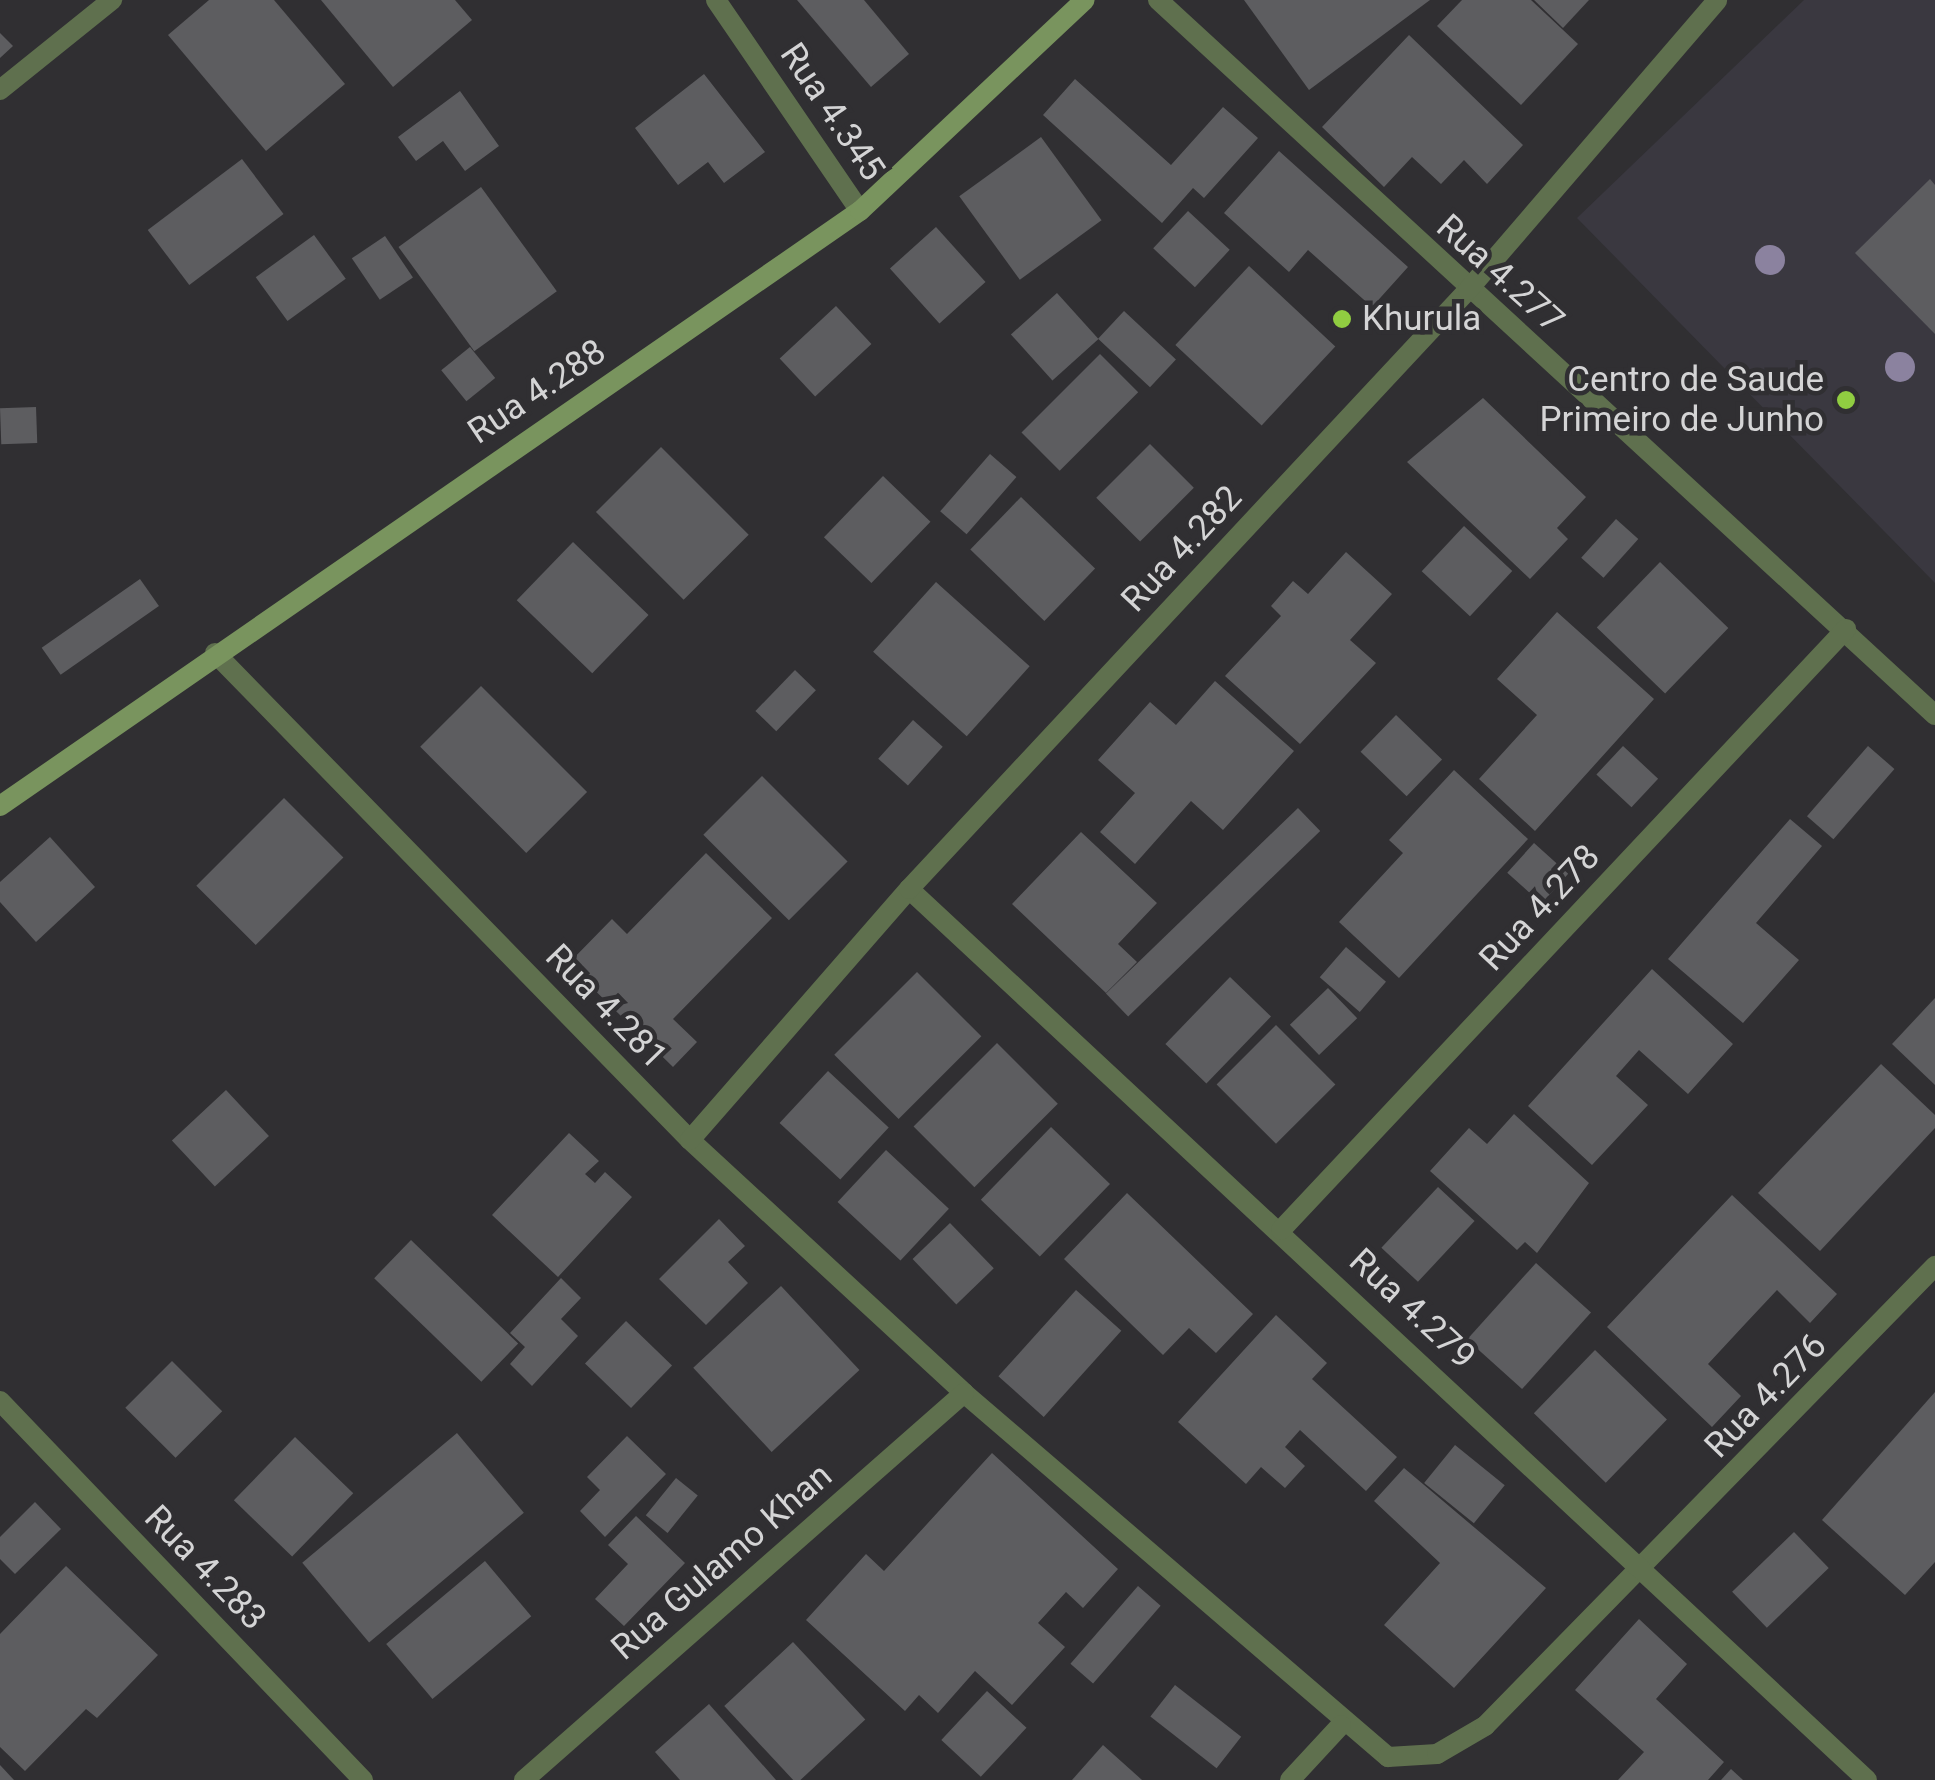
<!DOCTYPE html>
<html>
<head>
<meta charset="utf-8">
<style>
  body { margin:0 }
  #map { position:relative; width:1935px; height:1780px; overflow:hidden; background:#302f32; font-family:Roboto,sans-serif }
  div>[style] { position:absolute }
  .built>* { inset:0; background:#3a3840 }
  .building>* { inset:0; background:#5d5d60; transform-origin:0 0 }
  .street>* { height:20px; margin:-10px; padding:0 10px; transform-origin:10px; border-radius:10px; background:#5f704e }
  .secondary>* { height:20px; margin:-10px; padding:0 10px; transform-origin:10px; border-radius:10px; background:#79945e }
  .trees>* { width:30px; height:30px; margin:-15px; border-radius:50%; background:#8b829f }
  .dots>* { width:28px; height:28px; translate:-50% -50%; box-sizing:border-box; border:5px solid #302f32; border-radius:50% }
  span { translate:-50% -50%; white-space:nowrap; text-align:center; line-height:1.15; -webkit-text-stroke:9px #302f32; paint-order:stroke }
  .street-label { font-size:35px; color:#d4d4d5 }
  .poi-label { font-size:35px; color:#d4d4d5 }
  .left { translate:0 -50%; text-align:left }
  .right { translate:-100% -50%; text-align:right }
</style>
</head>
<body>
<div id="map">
  <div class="built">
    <i style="clip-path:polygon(1804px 0,1935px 0,1935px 583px,1577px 218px)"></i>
  </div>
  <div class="building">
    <i style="clip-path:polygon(209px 0,274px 0,345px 84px,266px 151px,168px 35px)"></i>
    <i style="clip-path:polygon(321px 0,455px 0,472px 20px,393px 87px)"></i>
    <i style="clip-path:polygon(797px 0,864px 0,909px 54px,871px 87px)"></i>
    <i style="clip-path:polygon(1244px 0,1430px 0,1309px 90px)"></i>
    <i style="clip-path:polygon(1462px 0,1531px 0,1578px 44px,1521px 105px,1437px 26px)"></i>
    <i style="clip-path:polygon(1534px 0,1589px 0,1563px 28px)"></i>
    <i style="clip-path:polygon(0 33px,13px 46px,0 58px)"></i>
    <i style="clip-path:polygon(1409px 35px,1523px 145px,1487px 184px,1464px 160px,1441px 184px,1412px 157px,1384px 187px,1322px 127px)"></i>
    <i style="clip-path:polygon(704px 74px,765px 152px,724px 183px,708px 162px,678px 185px,635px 128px)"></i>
    <i style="clip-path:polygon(1075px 79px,1171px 165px,1223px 107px,1258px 138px,1204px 198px,1193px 188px,1162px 223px,1043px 115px)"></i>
    <i style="clip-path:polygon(460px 91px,499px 146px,465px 171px,443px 141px,416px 161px,398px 137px)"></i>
    <i style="left:1041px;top:137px;width:103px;height:101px;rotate:54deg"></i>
    <i style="clip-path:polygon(1279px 151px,1408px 267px,1372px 307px,1308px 250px,1289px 272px,1224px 213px)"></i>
    <i style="left:242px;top:159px;width:69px;height:118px;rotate:53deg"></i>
    <i style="clip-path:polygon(1930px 179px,1935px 185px,1935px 334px,1855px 253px)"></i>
    <i style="left:481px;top:187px;width:129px;height:102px;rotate:54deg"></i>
    <i style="left:1188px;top:211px;width:57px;height:51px;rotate:43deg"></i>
    <i style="left:936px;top:227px;width:74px;height:62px;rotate:48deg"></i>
    <i style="left:314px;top:235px;width:54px;height:72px;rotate:54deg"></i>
    <i style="left:385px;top:236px;width:50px;height:40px;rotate:56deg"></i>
    <i style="left:1249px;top:266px;width:118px;height:108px;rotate:43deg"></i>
    <i style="left:1057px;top:293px;width:62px;height:62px;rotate:48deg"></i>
    <i style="left:836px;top:306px;width:52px;height:77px;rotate:47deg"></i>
    <i style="left:1124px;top:311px;width:71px;height:38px;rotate:43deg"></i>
    <i style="left:470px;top:347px;width:40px;height:37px;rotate:51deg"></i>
    <i style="left:1100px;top:354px;width:54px;height:111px;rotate:45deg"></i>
    <i style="clip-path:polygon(1483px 398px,1586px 497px,1557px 528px,1568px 539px,1530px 579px,1407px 462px)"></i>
    <i style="left:36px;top:407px;width:36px;height:36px;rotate:88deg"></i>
    <i style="left:1150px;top:444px;width:62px;height:76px;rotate:45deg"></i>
    <i style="left:661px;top:447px;width:124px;height:92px;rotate:45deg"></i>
    <i style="left:990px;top:454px;width:35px;height:76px;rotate:41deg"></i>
    <i style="left:883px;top:476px;width:66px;height:85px;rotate:44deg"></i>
    <i style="left:1021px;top:497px;width:103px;height:73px;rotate:44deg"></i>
    <i style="left:1616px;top:519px;width:30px;height:52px;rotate:42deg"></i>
    <i style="left:1464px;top:526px;width:66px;height:62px;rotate:43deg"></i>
    <i style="left:573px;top:542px;width:105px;height:81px;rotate:44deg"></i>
    <i style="clip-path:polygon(1346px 552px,1392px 594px,1350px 640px,1376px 663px,1300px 744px,1225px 676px,1281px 616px,1271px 606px,1293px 581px,1308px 594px)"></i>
    <i style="left:1660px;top:562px;width:95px;height:91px;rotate:44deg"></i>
    <i style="left:140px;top:579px;width:33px;height:120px;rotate:55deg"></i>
    <i style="left:936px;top:582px;width:126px;height:94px;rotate:42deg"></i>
    <i style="clip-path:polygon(1557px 612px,1654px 699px,1535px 831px,1479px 779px,1537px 715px,1497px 679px)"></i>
    <i style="left:795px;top:670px;width:29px;height:57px;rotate:44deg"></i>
    <i style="clip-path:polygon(1215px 681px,1294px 751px,1223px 830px,1191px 801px,1135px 864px,1100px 832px,1135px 793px,1098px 760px,1150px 702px,1176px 725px)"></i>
    <i style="left:481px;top:686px;width:150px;height:86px;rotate:45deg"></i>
    <i style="left:1396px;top:715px;width:64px;height:51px;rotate:44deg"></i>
    <i style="left:913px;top:720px;width:40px;height:52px;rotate:42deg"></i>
    <i style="left:1623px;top:746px;width:48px;height:39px;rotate:43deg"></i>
    <i style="left:1868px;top:746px;width:35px;height:93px;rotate:41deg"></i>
    <i style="clip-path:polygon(1454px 770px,1528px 839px,1399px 978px,1339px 922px,1403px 853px,1389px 840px)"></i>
    <i style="left:762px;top:776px;width:121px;height:83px;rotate:45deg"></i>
    <i style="left:284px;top:798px;width:84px;height:124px;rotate:45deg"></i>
    <i style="left:1298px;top:808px;width:32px;height:267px;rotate:46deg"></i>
    <i style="clip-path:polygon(1790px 819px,1822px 846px,1756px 923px,1799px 960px,1743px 1023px,1668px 959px)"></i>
    <i style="clip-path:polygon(1081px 832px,1157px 903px,1118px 944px,1137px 962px,1106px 993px,1012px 904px)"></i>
    <i style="clip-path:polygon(50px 837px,95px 887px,36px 942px,0 902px,0 882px)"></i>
    <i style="left:1534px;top:843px;width:46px;height:40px;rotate:42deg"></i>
    <i style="clip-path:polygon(706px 853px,772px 918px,673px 1019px,697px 1042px,673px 1067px,568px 964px,612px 919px,627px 934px)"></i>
    <i style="left:1346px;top:947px;width:53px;height:40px;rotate:41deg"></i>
    <i style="clip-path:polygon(1652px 969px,1733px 1044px,1688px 1094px,1639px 1050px,1616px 1076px,1648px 1105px,1592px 1165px,1528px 1106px)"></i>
    <i style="left:917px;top:972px;width:91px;height:117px;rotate:45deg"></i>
    <i style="left:1230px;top:977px;width:57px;height:93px;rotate:44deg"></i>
    <i style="left:1328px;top:988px;width:42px;height:53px;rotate:46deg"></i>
    <i style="clip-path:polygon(1935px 998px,1935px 1085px,1892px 1044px)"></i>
    <i style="left:1276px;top:1025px;width:84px;height:84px;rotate:45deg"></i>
    <i style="left:997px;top:1043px;width:86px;height:118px;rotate:45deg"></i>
    <i style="clip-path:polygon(1881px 1064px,1935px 1115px,1935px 1128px,1820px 1251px,1758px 1193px)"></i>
    <i style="left:828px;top:1071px;width:83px;height:71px;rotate:43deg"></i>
    <i style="left:226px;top:1090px;width:63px;height:74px;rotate:47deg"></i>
    <i style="clip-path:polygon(1514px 1114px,1589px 1183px,1537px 1253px,1525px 1242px,1517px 1250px,1430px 1171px,1469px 1128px,1487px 1144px)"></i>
    <i style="left:1051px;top:1127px;width:82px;height:101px;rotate:44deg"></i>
    <i style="clip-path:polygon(569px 1133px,599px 1161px,585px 1174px,595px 1183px,605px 1172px,632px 1197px,558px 1277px,492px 1215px)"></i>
    <i style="left:886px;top:1150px;width:86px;height:71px;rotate:43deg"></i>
    <i style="left:1438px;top:1187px;width:50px;height:83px;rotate:43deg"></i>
    <i style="clip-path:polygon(1127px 1193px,1253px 1314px,1216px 1353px,1189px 1328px,1163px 1355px,1064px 1259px)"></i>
    <i style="clip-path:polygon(1732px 1195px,1837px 1294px,1810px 1323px,1777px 1290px,1746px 1323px,1708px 1364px,1741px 1396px,1712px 1427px,1607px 1327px)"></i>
    <i style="clip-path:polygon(719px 1219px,745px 1246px,728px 1262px,748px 1283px,706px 1325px,659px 1279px)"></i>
    <i style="left:950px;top:1223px;width:63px;height:52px;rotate:46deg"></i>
    <i style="left:411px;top:1240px;width:149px;height:53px;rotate:44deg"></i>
    <i style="left:1536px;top:1263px;width:74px;height:103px;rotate:42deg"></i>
    <i style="clip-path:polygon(561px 1278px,581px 1298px,561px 1319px,578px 1336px,532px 1386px,510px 1364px,525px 1347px,510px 1333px)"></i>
    <i style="left:781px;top:1286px;width:115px;height:120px;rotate:47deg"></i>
    <i style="left:1076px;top:1290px;width:61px;height:116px;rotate:42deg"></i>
    <i style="clip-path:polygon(1276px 1315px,1327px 1363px,1312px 1379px,1397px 1457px,1366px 1491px,1300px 1430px,1285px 1447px,1305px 1466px,1285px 1488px,1261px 1467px,1246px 1484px,1178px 1422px)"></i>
    <i style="left:626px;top:1321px;width:64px;height:59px;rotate:44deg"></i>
    <i style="left:1595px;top:1350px;width:100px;height:88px;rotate:44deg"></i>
    <i style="left:172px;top:1361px;width:71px;height:66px;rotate:45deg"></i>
    <i style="clip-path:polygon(1935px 1392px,1935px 1562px,1905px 1595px,1822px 1520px)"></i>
    <i style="left:457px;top:1433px;width:104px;height:202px;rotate:50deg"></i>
    <i style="clip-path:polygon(627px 1436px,666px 1474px,605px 1537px,580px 1511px,600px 1490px,587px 1477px)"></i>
    <i style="left:295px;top:1437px;width:81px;height:88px;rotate:44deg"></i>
    <i style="left:1455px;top:1445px;width:64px;height:49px;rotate:39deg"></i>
    <i style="clip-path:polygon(992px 1453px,1118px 1569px,1083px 1608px,1066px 1592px,1038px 1623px,1065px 1647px,1012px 1705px,975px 1671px,938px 1713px,919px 1695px,905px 1711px,806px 1620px,866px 1554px,884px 1571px)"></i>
    <i style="clip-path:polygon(1404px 1468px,1546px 1588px,1454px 1688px,1384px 1625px,1440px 1563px,1374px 1501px)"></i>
    <i style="left:676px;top:1478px;width:28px;height:48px;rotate:39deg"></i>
    <i style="clip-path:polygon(35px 1502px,61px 1529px,15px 1574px,0 1559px,0 1537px)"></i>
    <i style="clip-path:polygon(636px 1516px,685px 1563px,624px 1626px,595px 1599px,628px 1564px,608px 1545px)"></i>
    <i style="left:1794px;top:1532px;width:50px;height:86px;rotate:46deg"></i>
    <i style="left:485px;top:1561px;width:72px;height:129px;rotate:50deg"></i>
    <i style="clip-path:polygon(66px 1566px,158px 1655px,97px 1718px,86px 1709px,25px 1771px,0 1747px,0 1634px)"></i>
    <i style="left:1138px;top:1586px;width:30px;height:103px;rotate:41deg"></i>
    <i style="clip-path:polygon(1639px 1619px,1687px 1664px,1656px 1699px,1724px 1762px,1708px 1780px,1618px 1780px,1644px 1752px,1575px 1690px)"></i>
    <i style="left:793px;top:1642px;width:106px;height:94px;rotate:47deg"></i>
    <i style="left:1175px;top:1685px;width:84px;height:40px;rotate:38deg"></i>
    <i style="left:987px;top:1691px;width:54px;height:67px;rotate:43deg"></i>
    <i style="clip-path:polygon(709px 1704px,776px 1780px,680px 1780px,655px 1752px)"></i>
    <i style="clip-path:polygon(1103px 1745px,1142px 1780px,1072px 1780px)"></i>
    <i style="clip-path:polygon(0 1765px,14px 1780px,0 1780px)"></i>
    <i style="clip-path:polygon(1731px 1769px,1743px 1780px,1721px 1780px)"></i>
  </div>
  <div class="street">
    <i style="left:716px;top:0;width:255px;rotate:55.7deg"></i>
    <i style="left:1158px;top:0;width:1056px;rotate:42.62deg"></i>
    <i style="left:0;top:90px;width:144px;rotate:-38.8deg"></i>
    <i style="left:215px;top:653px;width:680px;rotate:45.71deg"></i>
    <i style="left:690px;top:1140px;width:373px;rotate:42.7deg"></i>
    <i style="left:964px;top:1393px;width:559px;rotate:40.65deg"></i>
    <i style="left:1388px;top:1757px;width:49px;rotate:-3.5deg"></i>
    <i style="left:1437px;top:1754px;width:56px;rotate:-30.3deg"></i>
    <i style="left:1485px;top:1726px;width:644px;rotate:-45.63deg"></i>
    <i style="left:909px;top:889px;width:1308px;rotate:42.92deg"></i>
    <i style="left:690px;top:1140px;width:333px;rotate:-48.9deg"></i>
    <i style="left:909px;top:889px;width:819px;rotate:-46.98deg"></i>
    <i style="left:1468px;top:290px;width:382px;rotate:-49.3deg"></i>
    <i style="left:1281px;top:1230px;width:825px;rotate:-46.77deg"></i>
    <i style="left:0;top:1401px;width:525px;rotate:46.24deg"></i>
    <i style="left:524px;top:1780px;width:586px;rotate:-41.33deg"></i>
    <i style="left:1290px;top:1780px;width:75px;rotate:-47.2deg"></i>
  </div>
  <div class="secondary">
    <i style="left:0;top:806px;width:1046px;rotate:-34.68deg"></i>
    <i style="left:860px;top:211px;width:308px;rotate:-43.2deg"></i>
  </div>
  <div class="trees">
    <i style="left:1770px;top:260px"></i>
    <i style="left:1900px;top:367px"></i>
  </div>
  <div class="dots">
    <i style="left:1342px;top:319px;background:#90cd41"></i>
    <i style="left:1846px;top:400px;background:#90cd41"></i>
  </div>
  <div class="street-label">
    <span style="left:832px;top:112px;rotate:56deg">Rua 4.345</span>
    <span style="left:1500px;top:274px;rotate:42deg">Rua 4.277</span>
    <span style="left:537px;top:392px;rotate:-34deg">Rua 4.288</span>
    <span style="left:1182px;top:549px;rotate:-47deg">Rua 4.282</span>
    <span style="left:1540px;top:908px;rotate:-47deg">Rua 4.278</span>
    <span style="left:606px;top:1007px;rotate:46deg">Rua 4.281</span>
    <span style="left:1412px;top:1309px;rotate:43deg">Rua 4.279</span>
    <span style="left:1766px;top:1396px;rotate:-46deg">Rua 4.276</span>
    <span style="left:722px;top:1562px;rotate:-41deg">Rua Gulamo Khan</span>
    <span style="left:205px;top:1568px;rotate:46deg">Rua 4.283</span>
  </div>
  <div class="poi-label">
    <span class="left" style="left:1362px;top:319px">Khurula</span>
    <span class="right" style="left:1824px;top:400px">Centro de Saude<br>Primeiro de Junho</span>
  </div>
</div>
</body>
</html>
